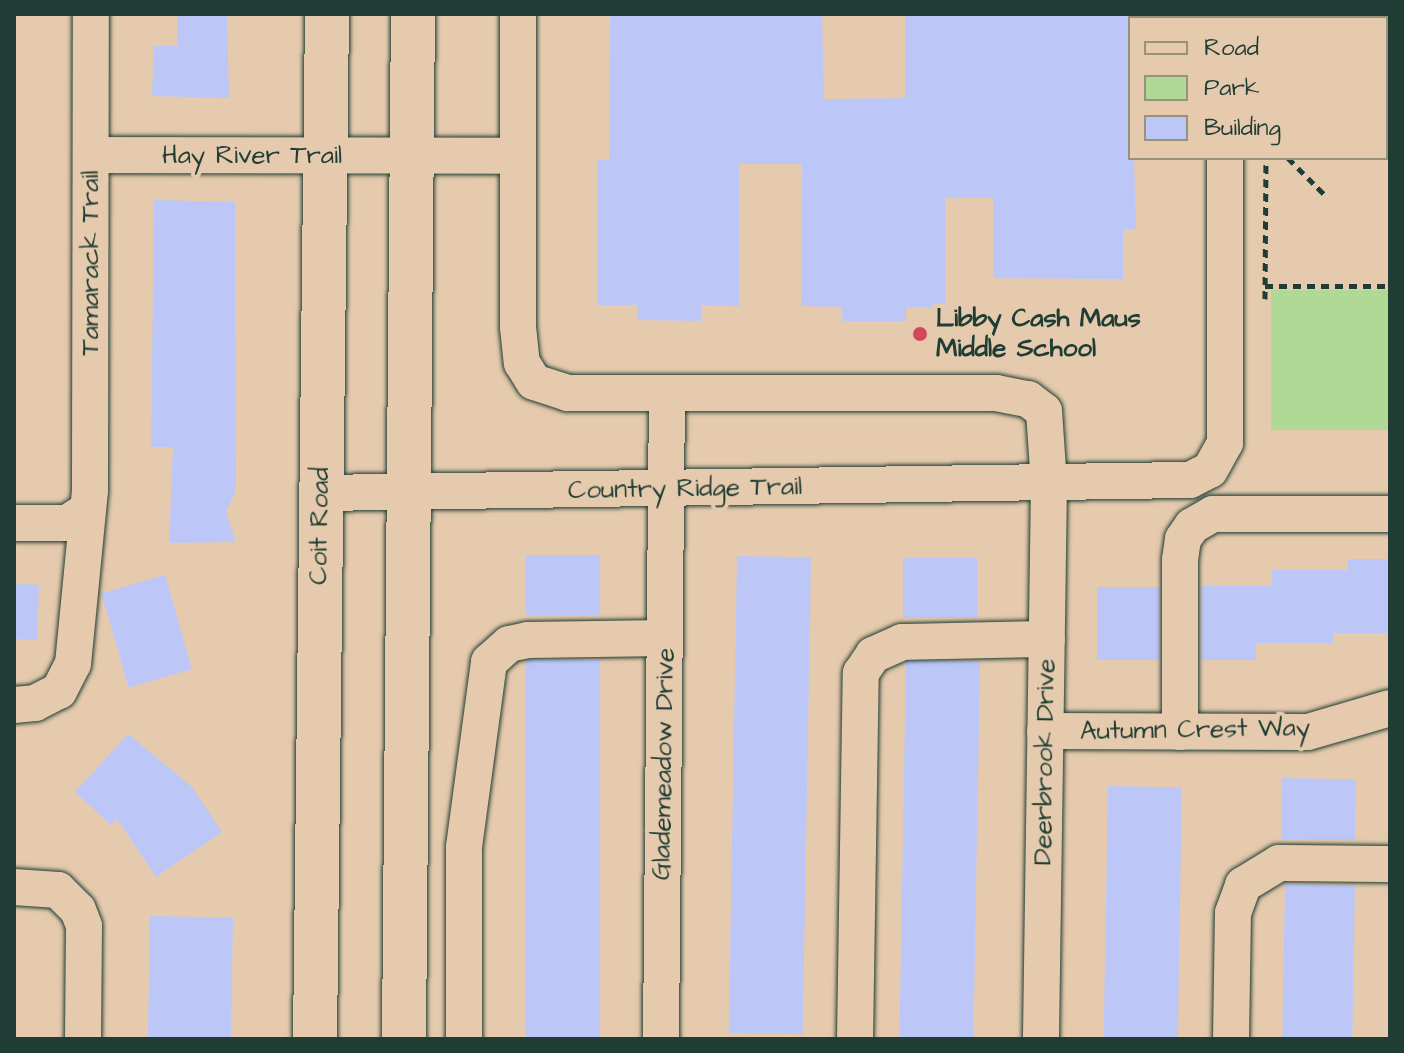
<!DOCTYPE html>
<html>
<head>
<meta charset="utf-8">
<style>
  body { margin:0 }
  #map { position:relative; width:1404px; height:1053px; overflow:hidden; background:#e6caad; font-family:"Architects Daughter",sans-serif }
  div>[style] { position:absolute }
  .green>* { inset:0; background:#b0d996; transform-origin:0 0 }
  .building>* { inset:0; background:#bcc7f8; transform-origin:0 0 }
  .path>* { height:5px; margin-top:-2.5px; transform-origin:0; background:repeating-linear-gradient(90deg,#1f3d34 0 8px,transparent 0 14px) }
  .roads { filter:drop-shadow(0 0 2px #1f3d34) drop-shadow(0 0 2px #1f3d34) }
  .minor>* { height:36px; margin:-18px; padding:0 18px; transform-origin:18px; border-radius:18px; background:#e6caad }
  .major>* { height:44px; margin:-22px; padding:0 22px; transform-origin:22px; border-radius:22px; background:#e6caad }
  .dots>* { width:22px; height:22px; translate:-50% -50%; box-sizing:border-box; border:4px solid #e6caad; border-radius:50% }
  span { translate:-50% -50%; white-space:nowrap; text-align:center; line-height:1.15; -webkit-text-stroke:8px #e6caad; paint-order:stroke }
  .street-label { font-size:26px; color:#1f3d34 }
  .poi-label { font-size:26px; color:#1f3d34; font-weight:700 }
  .left { translate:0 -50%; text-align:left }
  .frame { position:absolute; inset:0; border:16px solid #1f3d34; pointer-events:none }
  .legend { position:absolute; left:1128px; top:16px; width:260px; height:144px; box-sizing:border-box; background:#e6caad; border:2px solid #96927d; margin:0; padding:10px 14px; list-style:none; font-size:24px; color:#1f3d34 }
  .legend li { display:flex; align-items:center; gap:16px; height:40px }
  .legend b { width:40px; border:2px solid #96927d }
</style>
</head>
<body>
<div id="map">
  <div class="green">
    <i style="left:1271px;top:290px;width:119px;height:140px"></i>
  </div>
  <div class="building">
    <i style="clip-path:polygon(177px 14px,227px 14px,229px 98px,152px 96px,154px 46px,177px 46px)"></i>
    <i style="clip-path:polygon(610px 14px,822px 14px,824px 99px,905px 98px,905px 14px,1130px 14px,1136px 229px,1123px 229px,1123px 279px,993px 278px,993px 198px,945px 198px,945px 307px,906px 307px,906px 321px,842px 321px,842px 307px,801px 306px,802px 164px,739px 164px,739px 306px,701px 305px,701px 321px,637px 320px,637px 305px,598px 305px,598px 160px,609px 160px)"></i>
    <i style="clip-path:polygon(154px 200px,235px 202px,236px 490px,226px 512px,236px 542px,169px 543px,173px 447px,151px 447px)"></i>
    <i style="left:526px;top:555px;width:74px;height:60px"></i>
    <i style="left:737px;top:556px;width:74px;height:477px;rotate:1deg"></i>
    <i style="left:903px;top:558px;width:74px;height:60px"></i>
    <i style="clip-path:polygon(1348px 559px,1390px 559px,1390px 633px,1333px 633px,1333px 643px,1256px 643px,1256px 660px,1201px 660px,1201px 586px,1272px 586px,1272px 570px,1348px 570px)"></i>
    <i style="left:165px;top:575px;width:98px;height:66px;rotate:74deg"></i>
    <i style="left:14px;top:584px;width:25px;height:55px;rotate:2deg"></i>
    <i style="left:1097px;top:587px;width:62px;height:73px"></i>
    <i style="left:600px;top:660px;width:379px;height:74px;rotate:90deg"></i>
    <i style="left:980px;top:661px;width:378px;height:74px;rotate:91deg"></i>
    <i style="clip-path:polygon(128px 734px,192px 787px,222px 832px,156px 877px,117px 819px,111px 825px,75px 792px)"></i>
    <i style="left:1282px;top:778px;width:74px;height:61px;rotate:1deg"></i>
    <i style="left:1108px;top:786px;width:74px;height:253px;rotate:1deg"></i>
    <i style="left:1285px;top:884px;width:70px;height:155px;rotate:1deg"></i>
    <i style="left:150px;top:916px;width:83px;height:123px;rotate:1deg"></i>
  </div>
  <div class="path">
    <i style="left:1288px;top:158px;width:54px;rotate:45deg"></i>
    <i style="left:1265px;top:286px;width:125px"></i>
    <i style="left:1265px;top:299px;width:141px;rotate:-89.6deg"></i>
  </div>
  <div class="roads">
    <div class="minor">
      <i style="left:518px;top:14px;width:313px;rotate:90deg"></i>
      <i style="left:518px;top:327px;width:36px;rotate:84deg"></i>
      <i style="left:522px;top:363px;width:22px;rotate:58deg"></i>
      <i style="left:534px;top:382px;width:36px;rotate:18deg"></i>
      <i style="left:568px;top:393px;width:428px"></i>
      <i style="left:996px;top:393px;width:33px;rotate:11deg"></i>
      <i style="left:1028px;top:399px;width:20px;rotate:37deg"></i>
      <i style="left:1044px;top:411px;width:73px;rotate:86.1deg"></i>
      <i style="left:1049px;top:484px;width:555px;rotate:90.83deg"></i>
      <i style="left:1226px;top:14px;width:4px;rotate:90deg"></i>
      <i style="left:92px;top:155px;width:425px;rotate:0.1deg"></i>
      <i style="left:320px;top:493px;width:870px;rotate:-0.86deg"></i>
      <i style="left:1190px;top:480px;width:22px;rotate:-27deg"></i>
      <i style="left:1210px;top:470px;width:31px;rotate:-61deg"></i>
      <i style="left:1225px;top:443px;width:285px;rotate:-90deg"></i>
      <i style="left:14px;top:523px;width:53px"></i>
      <i style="left:67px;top:523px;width:20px;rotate:-33deg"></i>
      <i style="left:14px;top:705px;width:21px;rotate:-5deg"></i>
      <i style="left:35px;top:703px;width:27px;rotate:-27deg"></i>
      <i style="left:59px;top:691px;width:30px;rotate:-63deg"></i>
      <i style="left:73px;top:664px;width:175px;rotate:-84.4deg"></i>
      <i style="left:90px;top:490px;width:476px;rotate:-89.9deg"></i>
      <i style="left:1045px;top:731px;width:263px;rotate:0.2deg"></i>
      <i style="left:1308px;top:732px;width:85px;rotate:-16.3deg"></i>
      <i style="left:1180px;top:732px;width:172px;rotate:-90deg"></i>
      <i style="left:1180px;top:560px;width:21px;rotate:-82deg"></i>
      <i style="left:1183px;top:539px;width:16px;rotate:-55deg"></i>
      <i style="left:1192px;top:526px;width:24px;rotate:-30deg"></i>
      <i style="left:1213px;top:514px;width:177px"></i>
      <i style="left:14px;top:887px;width:44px;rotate:3.9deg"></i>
      <i style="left:58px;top:890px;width:28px;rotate:45deg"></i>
      <i style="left:78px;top:910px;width:17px;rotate:69deg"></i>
      <i style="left:84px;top:926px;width:113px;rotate:90.5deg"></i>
      <i style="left:464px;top:1039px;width:192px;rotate:-90deg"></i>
      <i style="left:464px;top:847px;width:187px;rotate:-82.3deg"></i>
      <i style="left:489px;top:662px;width:27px;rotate:-42deg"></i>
      <i style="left:509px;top:644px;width:19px;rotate:-12deg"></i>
      <i style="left:528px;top:640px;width:137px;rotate:-0.8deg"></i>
      <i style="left:661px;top:1039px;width:646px;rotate:-89.47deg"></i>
      <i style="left:855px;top:1039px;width:366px;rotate:-89.1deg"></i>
      <i style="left:861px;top:673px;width:22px;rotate:-56deg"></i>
      <i style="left:873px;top:655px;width:32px;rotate:-24deg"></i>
      <i style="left:902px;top:642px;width:145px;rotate:-1.2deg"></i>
      <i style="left:1231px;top:1039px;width:126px;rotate:-89.1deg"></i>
      <i style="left:1233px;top:913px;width:30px;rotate:-70deg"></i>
      <i style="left:1243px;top:885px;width:42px;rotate:-31.4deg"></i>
      <i style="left:1279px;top:863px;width:111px;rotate:0.5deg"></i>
    </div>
    <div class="major">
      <i style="left:315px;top:1039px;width:1025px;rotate:-89.33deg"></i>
      <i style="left:404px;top:1039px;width:1025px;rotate:-89.5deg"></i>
    </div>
  </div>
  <div class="dots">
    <i style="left:920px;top:334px;background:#d1495b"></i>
  </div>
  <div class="street-label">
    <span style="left:252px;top:156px">Hay River Trail</span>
    <span style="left:91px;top:263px;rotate:-90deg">Tamarack Trail</span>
    <span style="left:685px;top:489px;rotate:-1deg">Country Ridge Trail</span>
    <span style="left:320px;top:526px;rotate:-89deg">Coit Road</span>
    <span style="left:1195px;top:730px;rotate:-1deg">Autumn Crest Way</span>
    <span style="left:1045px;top:762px;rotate:-89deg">Deerbrook Drive</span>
    <span style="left:664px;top:764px;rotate:-89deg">Glademeadow Drive</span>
  </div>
  <div class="poi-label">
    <span class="left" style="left:936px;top:334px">Libby Cash Maus<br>Middle School</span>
  </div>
  <div class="frame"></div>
  <ul class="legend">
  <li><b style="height:10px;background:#e6caad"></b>Road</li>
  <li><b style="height:22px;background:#b0d996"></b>Park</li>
  <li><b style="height:22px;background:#bcc7f8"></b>Building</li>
  </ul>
</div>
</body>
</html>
